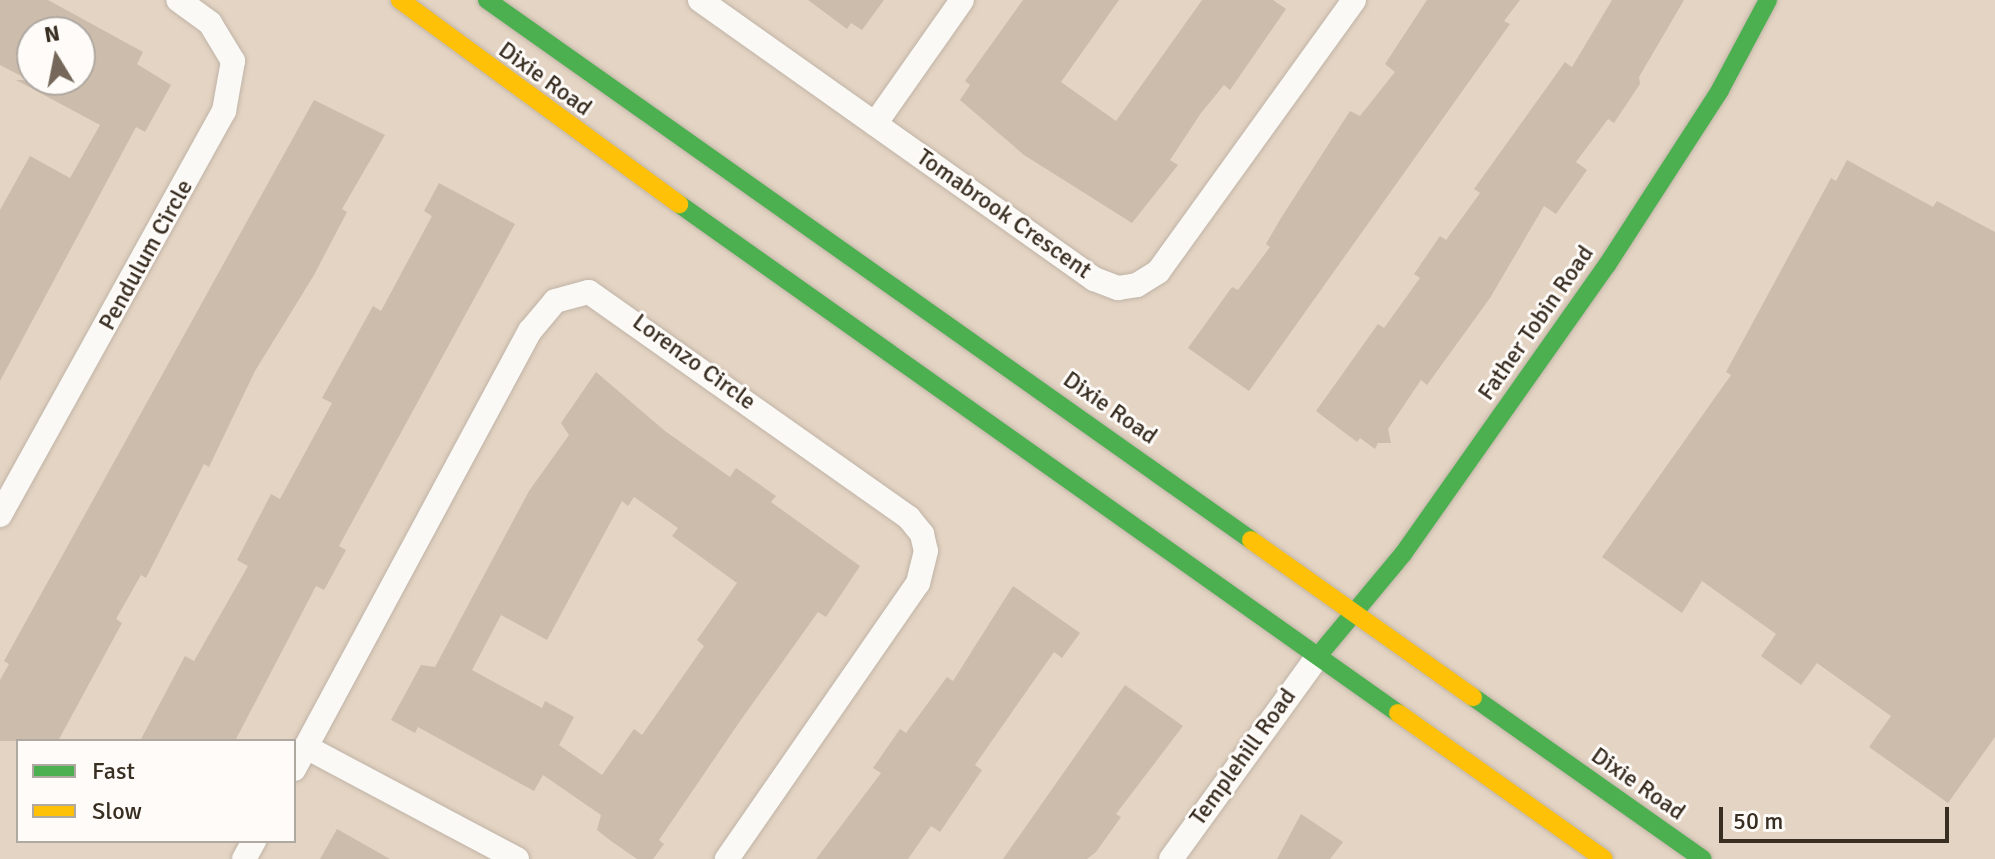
<!DOCTYPE html>
<html>
<head>
<meta charset="utf-8">
<style>
  body { margin:0 }
  #map { position:relative; width:1995px; height:859px; overflow:hidden; background:#e4d4c3; font-family:Signika,sans-serif }
  div>[style] { position:absolute }
  .building>* { inset:0; background:#ccbcab }
  .roads { filter:drop-shadow(0 0 2px #c0b4a7) drop-shadow(0 0 2px #c0b4a7) }
  .street>* { height:24px; margin:-12px; padding:0 12px; transform-origin:12px; border-radius:12px; background:#fbf9f6 }
  .fast>* { height:18px; margin:-9px; padding:0 9px; transform-origin:9px; border-radius:9px; background:#4caf50 }
  .slow>* { height:18px; margin:-9px; padding:0 9px; transform-origin:9px; border-radius:9px; background:#ffc107 }
  span { translate:-50% -50%; white-space:nowrap; text-align:center; line-height:1.15; -webkit-text-stroke:6px #fefbf8; paint-order:stroke }
  .street-label { font-size:24px; color:#392e22 }
  .legend { position:absolute; left:16px; top:739px; width:280px; height:104px; box-sizing:border-box; background:#fefbf8; border:2px solid #afa9a2; margin:0; padding:10px 14px; list-style:none; font-size:24px; color:#392e22 }
  .legend li { display:flex; align-items:center; gap:16px; height:40px }
  .legend b { width:40px; border:2px solid #afa9a2 }
  .north { position:absolute; left:16px; top:16px; width:80px; height:80px; box-sizing:border-box; background:#fefbf8; border:2px solid #afa9a2; border-radius:50%; rotate:350deg; font-size:22px; font-weight:700; line-height:32px; text-align:center; color:#392e22 }
  .north::after { content:''; display:block; margin:auto; width:28px; height:36px; background:#75685a; clip-path:polygon(50% 0,100% 100%,50% 72%,0 100%) }
  .scale { position:absolute; left:1719px; top:807px; width:230px; height:36px; box-sizing:border-box; border:4px solid #392e22; border-top:0; padding-left:10px; font-size:24px; line-height:28px; white-space:nowrap; color:#392e22; -webkit-text-stroke:6px #fefbf8; paint-order:stroke }
</style>
</head>
<body>
<div id="map">
  <div class="building">
    <i style="clip-path:polygon(evenodd,0 0,48px 0,143px 52px,137px 64px,171px 85px,145px 132px,136px 127px,0 381px,0 210px,30px 156px,70px 178px,100px 125px,16px 80px,29px 80px,0 65px,0 0,32px 32px,80px 32px,80px 80px,32px 80px,32px 32px)"></i>
    <i style="clip-path:polygon(808px 0,884px 0,862px 30px,851px 23px,847px 29px)"></i>
    <i style="clip-path:polygon(1023px 0,1119px 0,1061px 82px,1116px 121px,1202px 0,1273px 0,1286px 9px,1230px 90px,1224px 85px,1201px 113px,1170px 160px,1178px 165px,1132px 223px,1024px 155px,960px 100px,970px 85px,965px 81px)"></i>
    <i style="clip-path:polygon(1427px 0,1520px 0,1504px 21px,1510px 24px,1249px 391px,1188px 348px,1232px 287px,1238px 290px,1270px 247px,1266px 244px,1281px 218px,1350px 111px,1360px 116px,1395px 72px,1385px 64px)"></i>
    <i style="clip-path:polygon(1612px 0,1684px 0,1639px 77px,1640px 84px,1614px 123px,1608px 119px,1576px 162px,1587px 170px,1556px 214px,1544px 206px,1490px 298px,1427px 385px,1421px 380px,1388px 429px,1391px 443px,1378px 443px,1375px 449px,1360px 438px,1357px 442px,1316px 411px,1378px 324px,1384px 328px,1420px 278px,1414px 274px,1440px 236px,1446px 240px,1480px 193px,1474px 189px,1565px 62px,1572px 67px)"></i>
    <i style="clip-path:polygon(314px 100px,385px 135px,342px 209px,347px 212px,314px 275px,255px 371px,209px 467px,204px 464px,146px 578px,141px 575px,116px 619px,122px 623px,58px 741px,0 741px,0 680px,9px 664px,4px 661px)"></i>
    <i style="clip-path:polygon(1847px 160px,1933px 207px,1937px 201px,1995px 232px,1995px 737px,1948px 803px,1869px 747px,1891px 716px,1817px 663px,1801px 685px,1761px 656px,1776px 634px,1702px 581px,1682px 613px,1602px 557px,1731px 375px,1726px 372px,1831px 178px,1836px 181px)"></i>
    <i style="clip-path:polygon(439px 183px,515px 224px,339px 546px,346px 550px,324px 590px,316px 586px,235px 741px,140px 741px,185px 656px,194px 661px,248px 566px,237px 560px,271px 494px,280px 499px,332px 403px,322px 398px,373px 306px,381px 311px,432px 216px,424px 211px)"></i>
    <i style="clip-path:polygon(evenodd,596px 372px,665px 431px,730px 477px,736px 468px,776px 496px,771px 502px,860px 566px,826px 617px,818px 612px,738px 724px,659px 840px,664px 844px,653px 859px,637px 859px,611px 841px,597px 830px,601px 815px,543px 775px,534px 791px,418px 727px,415px 733px,391px 720px,421px 665px,435px 667px,529px 491px,569px 435px,561px 423px,596px 372px,634px 497px,678px 528px,672px 536px,737px 583px,697px 640px,704px 646px,642px 735px,634px 729px,602px 775px,559px 745px,574px 717px,545px 701px,542px 708px,472px 670px,501px 615px,547px 640px,622px 501px,628px 506px,634px 497px)"></i>
    <i style="clip-path:polygon(1013px 586px,1080px 633px,1062px 658px,1054px 652px,975px 765px,982px 770px,940px 832px,931px 826px,908px 859px,816px 859px,881px 773px,873px 768px,900px 729px,906px 733px,947px 677px,953px 681px)"></i>
    <i style="clip-path:polygon(1125px 685px,1183px 726px,1116px 814px,1121px 817px,1096px 852px,1087px 859px,1003px 859px)"></i>
    <i style="clip-path:polygon(1301px 814px,1343px 842px,1330px 859px,1277px 859px)"></i>
    <i style="clip-path:polygon(337px 829px,390px 859px,320px 859px)"></i>
  </div>
  <div class="roads">
    <div class="street">
      <i style="left:700px;top:0;width:483px;rotate:35.3deg"></i>
      <i style="left:1094px;top:279px;width:26px;rotate:21deg"></i>
      <i style="left:1118px;top:288px;width:19px;rotate:-9deg"></i>
      <i style="left:1137px;top:285px;width:25px;rotate:-32deg"></i>
      <i style="left:1158px;top:272px;width:335px;rotate:-54.2deg"></i>
      <i style="left:875px;top:124px;width:151px;rotate:-54.9deg"></i>
      <i style="left:0;top:515px;width:462px;rotate:-61deg"></i>
      <i style="left:224px;top:111px;width:51px;rotate:-79.8deg"></i>
      <i style="left:233px;top:61px;width:44px;rotate:-121.2deg"></i>
      <i style="left:210px;top:23px;width:39px;rotate:-144deg"></i>
      <i style="left:306px;top:747px;width:239px;rotate:28deg"></i>
      <i style="left:294px;top:769px;width:498px;rotate:-61.7deg"></i>
      <i style="left:530px;top:331px;width:39px;rotate:-50deg"></i>
      <i style="left:555px;top:301px;width:35px;rotate:-15deg"></i>
      <i style="left:589px;top:292px;width:392px;rotate:35.2deg"></i>
      <i style="left:909px;top:518px;width:21px;rotate:51deg"></i>
      <i style="left:922px;top:534px;width:17px;rotate:77deg"></i>
      <i style="left:926px;top:551px;width:33px;rotate:104deg"></i>
      <i style="left:918px;top:583px;width:336px;rotate:124.7deg"></i>
      <i style="left:244px;top:859px;width:21px;rotate:-61deg"></i>
      <i style="left:1171px;top:859px;width:251px;rotate:-54.1deg"></i>
    </div>
    <div class="fast">
      <i style="left:487px;top:0;width:936px;rotate:35.25deg"></i>
      <i style="left:679px;top:204px;width:881px;rotate:35.3deg"></i>
      <i style="left:1318px;top:656px;width:133px;rotate:-50.2deg"></i>
      <i style="left:1403px;top:554px;width:354px;rotate:-54.8deg"></i>
      <i style="left:1607px;top:265px;width:208px;rotate:-57.1deg"></i>
      <i style="left:1720px;top:90px;width:102px;rotate:-61.9deg"></i>
      <i style="left:1473px;top:697px;width:281px;rotate:35.2deg"></i>
    </div>
    <div class="slow">
      <i style="left:400px;top:0;width:346px;rotate:36.2deg"></i>
      <i style="left:1251px;top:540px;width:272px;rotate:35.3deg"></i>
      <i style="left:1398px;top:713px;width:252px;rotate:35.3deg"></i>
    </div>
  </div>
  <div class="street-label">
    <span style="left:545px;top:79px;rotate:36deg">Dixie Road</span>
    <span style="left:1004px;top:214px;rotate:35deg">Tomabrook Crescent</span>
    <span style="left:146px;top:255px;rotate:-61deg">Pendulum Circle</span>
    <span style="left:1536px;top:323px;rotate:-55deg">Father Tobin Road</span>
    <span style="left:694px;top:362px;rotate:36deg">Lorenzo Circle</span>
    <span style="left:1110px;top:408px;rotate:35deg">Dixie Road</span>
    <span style="left:1243px;top:757px;rotate:-54deg">Templehill Road</span>
    <span style="left:1638px;top:784px;rotate:35deg">Dixie Road</span>
  </div>
  <ul class="legend">
  <li><b style="height:10px;background:#4caf50"></b>Fast</li>
  <li><b style="height:10px;background:#ffc107"></b>Slow</li>
  </ul>
  <div class="north">N</div>
  <div class="scale">50 m</div>
</div>
</body>
</html>
